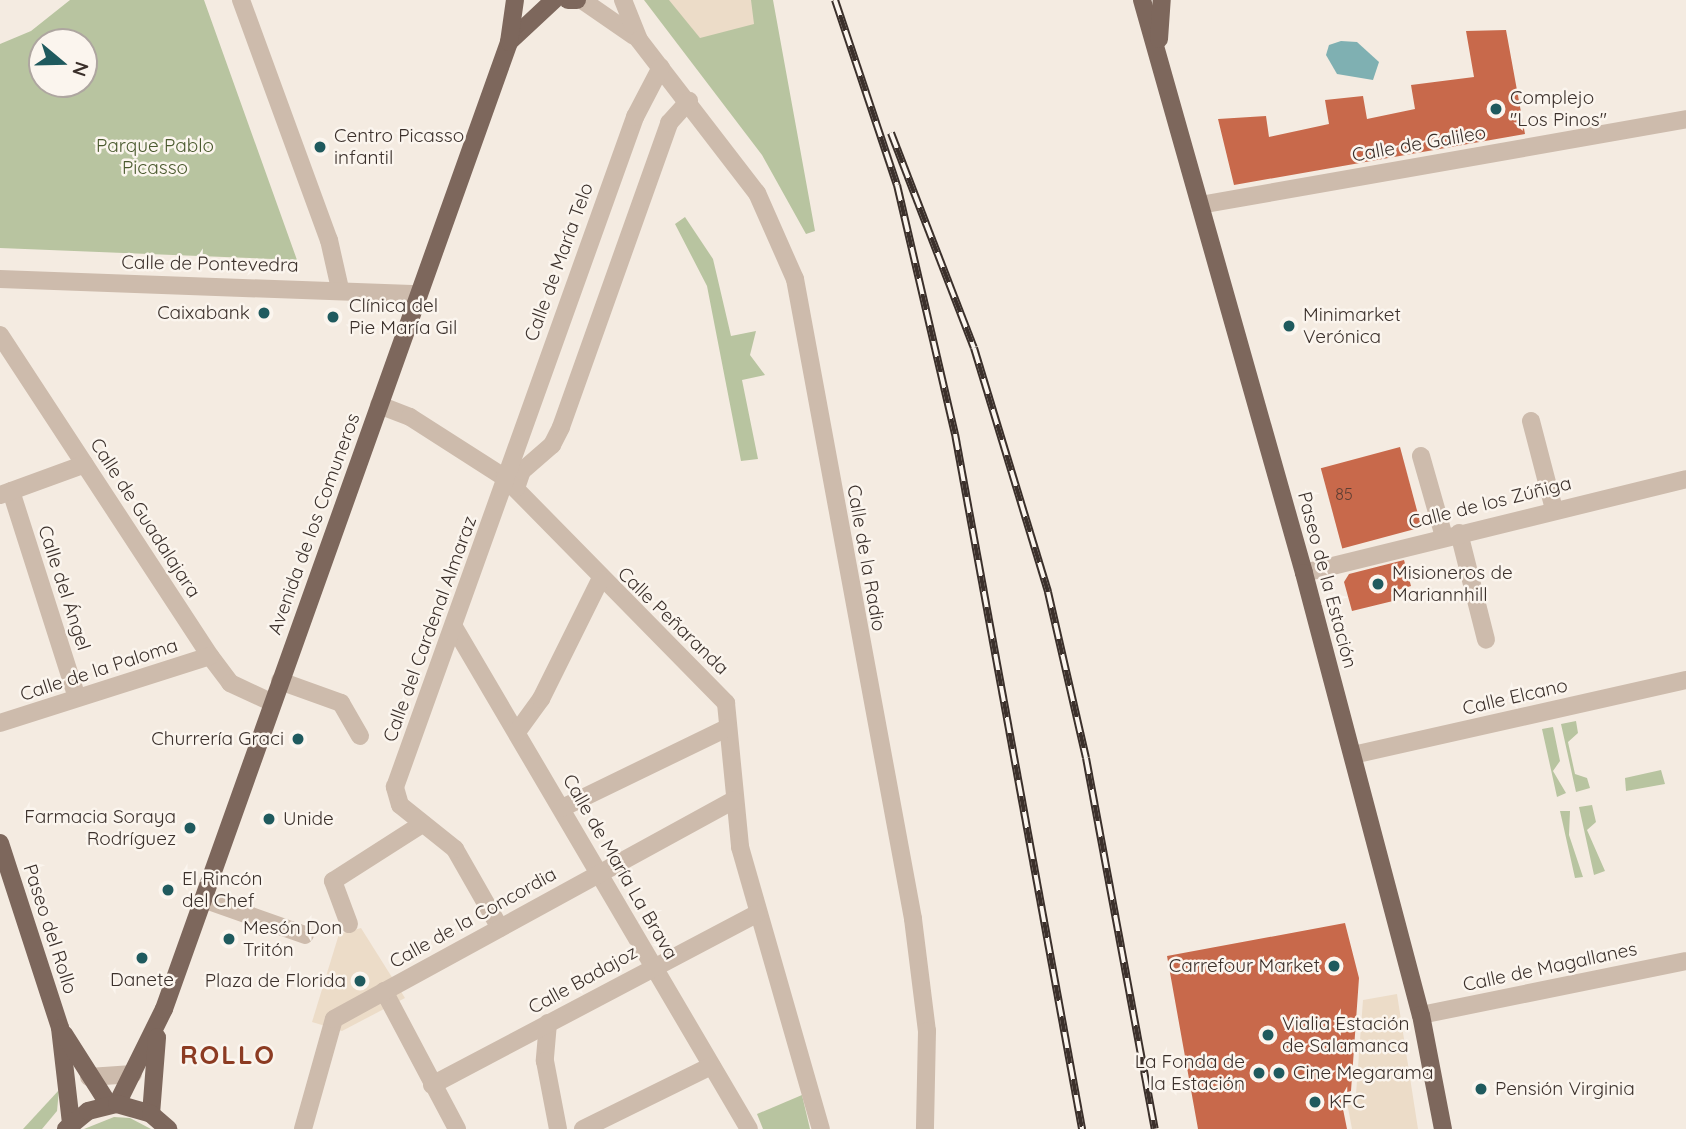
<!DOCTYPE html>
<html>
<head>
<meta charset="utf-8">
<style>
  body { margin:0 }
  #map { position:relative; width:1686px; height:1129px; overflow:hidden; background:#f4ebe1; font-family:Quicksand,sans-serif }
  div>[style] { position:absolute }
  .green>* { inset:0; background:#b8c4a0 }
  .plaza>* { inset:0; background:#ecdcc8 }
  .water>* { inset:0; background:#7fb0b2 }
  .building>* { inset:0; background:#c8694b; transform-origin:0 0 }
  .minor>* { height:18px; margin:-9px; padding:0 9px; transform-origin:9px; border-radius:9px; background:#cdbbac }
  .primary>* { height:18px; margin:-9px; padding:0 9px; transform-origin:9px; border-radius:9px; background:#7d675c }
  .rail>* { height:8px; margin-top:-4px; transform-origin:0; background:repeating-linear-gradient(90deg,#fbf5ee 0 16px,#3b302b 0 32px); box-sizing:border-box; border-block:2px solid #3b302b }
  .dots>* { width:19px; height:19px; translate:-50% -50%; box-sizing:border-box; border:4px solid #fbf5ee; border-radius:50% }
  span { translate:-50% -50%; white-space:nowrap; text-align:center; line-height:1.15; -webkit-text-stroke:5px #fbf5ee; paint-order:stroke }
  .number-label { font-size:16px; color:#5e3e33 }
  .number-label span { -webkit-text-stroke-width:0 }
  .poi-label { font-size:19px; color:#3b302b }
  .left { translate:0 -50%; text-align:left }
  .right { translate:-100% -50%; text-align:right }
  .street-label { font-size:19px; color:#3b302b }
  .park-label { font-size:19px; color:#4a5a2e }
  .district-label { font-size:26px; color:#8c3b22; font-weight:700; letter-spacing:2px }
  .north { position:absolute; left:28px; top:28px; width:70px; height:70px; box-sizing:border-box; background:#fbf5ee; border:2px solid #aea6a0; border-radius:50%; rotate:109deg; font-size:19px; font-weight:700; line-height:28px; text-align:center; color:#3b302b }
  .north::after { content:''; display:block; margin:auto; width:24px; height:32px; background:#1f5a5e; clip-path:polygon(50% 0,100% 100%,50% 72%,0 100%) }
</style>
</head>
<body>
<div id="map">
  <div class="green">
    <i style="clip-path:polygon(evenodd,70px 0,204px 0,297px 260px,0 248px,0 44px,31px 31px,70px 0,42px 42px,84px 42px,84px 84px,42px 84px,42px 42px)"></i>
    <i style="clip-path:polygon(644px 0,773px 0,815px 231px,806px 234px,762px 155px)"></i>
    <i style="clip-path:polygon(685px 217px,713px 259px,731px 336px,756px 331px,750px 355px,765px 375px,742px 380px,758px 459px,741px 461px,707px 286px,675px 224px)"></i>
    <i style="clip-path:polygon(1576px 721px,1578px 733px,1568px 742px,1575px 774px,1587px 778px,1590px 788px,1576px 792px,1561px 724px)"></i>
    <i style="clip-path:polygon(1553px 727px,1560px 761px,1553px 771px,1566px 793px,1557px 797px,1542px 729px)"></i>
    <i style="clip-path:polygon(1661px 770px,1665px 784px,1626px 791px,1625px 778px)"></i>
    <i style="clip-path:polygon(1592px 805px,1596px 822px,1587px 830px,1605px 871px,1594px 875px,1579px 807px)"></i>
    <i style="clip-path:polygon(1560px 811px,1570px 811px,1569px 835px,1583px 877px,1575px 878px)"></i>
    <i style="clip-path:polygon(59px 1090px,57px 1111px,42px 1129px,23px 1129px)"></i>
    <i style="clip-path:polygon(802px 1095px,810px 1129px,763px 1129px,757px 1114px)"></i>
    <i style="clip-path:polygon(114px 1117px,130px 1118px,151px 1129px,84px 1129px)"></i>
  </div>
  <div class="plaza">
    <i style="clip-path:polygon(669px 0,751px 0,754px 24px,700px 38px)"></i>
    <i style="clip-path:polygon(361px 928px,405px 998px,342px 1031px,312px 1022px,339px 934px)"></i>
    <i style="clip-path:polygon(1397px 994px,1418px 1129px,1352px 1129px,1346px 1097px,1356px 1094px,1363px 1000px)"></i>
  </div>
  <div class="water">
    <i style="clip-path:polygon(1341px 41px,1357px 42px,1379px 62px,1373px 80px,1337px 74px,1326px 55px,1329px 45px)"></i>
  </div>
  <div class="building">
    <i style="clip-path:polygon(1506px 30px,1525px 134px,1234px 185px,1218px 119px,1266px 116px,1269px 137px,1329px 124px,1325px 100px,1363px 96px,1367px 119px,1415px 109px,1411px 85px,1474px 77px,1466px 31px)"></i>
    <i style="left:1400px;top:447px;width:83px;height:82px;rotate:75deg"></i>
    <i style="clip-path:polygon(1404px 560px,1411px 586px,1391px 592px,1393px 601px,1352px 611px,1344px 582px,1349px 574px)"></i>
    <i style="clip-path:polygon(1345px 923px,1359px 978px,1351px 1091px,1340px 1094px,1347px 1129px,1198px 1129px,1167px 956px)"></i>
  </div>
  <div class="minor">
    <i style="left:241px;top:0;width:256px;rotate:69.9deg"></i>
    <i style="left:329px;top:240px;width:50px;rotate:77.3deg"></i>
    <i style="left:582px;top:0;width:63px;rotate:34.7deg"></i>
    <i style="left:623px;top:0;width:43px;rotate:68.2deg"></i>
    <i style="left:639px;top:40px;width:193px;rotate:52.4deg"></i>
    <i style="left:757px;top:193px;width:94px;rotate:66.2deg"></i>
    <i style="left:795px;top:279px;width:651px;rotate:79.55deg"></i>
    <i style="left:913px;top:919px;width:113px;rotate:82.9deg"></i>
    <i style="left:927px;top:1031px;width:98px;rotate:91.2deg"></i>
    <i style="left:1200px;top:205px;width:494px;rotate:-10deg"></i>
    <i style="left:0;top:279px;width:419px;rotate:2.1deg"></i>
    <i style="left:0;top:335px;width:384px;rotate:56.8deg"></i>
    <i style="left:210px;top:656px;width:34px;rotate:53deg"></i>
    <i style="left:230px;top:683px;width:47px;rotate:24.9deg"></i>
    <i style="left:379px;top:405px;width:33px;rotate:21deg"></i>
    <i style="left:410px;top:417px;width:112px;rotate:32.6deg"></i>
    <i style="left:504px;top:477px;width:317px;rotate:45.5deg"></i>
    <i style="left:726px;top:703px;width:145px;rotate:84.4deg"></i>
    <i style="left:740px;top:847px;width:293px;rotate:74deg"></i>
    <i style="left:1531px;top:421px;width:91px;rotate:75.4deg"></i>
    <i style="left:1421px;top:456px;width:84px;rotate:74.1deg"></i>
    <i style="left:516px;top:488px;width:18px;rotate:-71deg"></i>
    <i style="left:522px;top:471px;width:40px;rotate:-41deg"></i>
    <i style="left:552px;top:445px;width:20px;rotate:-63deg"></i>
    <i style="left:561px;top:427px;width:323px;rotate:-70.4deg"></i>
    <i style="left:669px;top:123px;width:30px;rotate:-48deg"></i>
    <i style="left:11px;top:491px;width:217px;rotate:72.3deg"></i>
    <i style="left:0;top:495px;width:90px;rotate:-20deg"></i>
    <i style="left:1459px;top:533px;width:110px;rotate:75.8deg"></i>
    <i style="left:1304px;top:573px;width:393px;rotate:-13.8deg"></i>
    <i style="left:454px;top:627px;width:582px;rotate:59.56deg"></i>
    <i style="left:280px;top:681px;width:65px;rotate:19.8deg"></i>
    <i style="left:341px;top:703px;width:38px;rotate:60deg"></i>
    <i style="left:0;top:723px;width:220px;rotate:-17.7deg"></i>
    <i style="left:517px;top:732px;width:41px;rotate:-54deg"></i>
    <i style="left:541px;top:699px;width:133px;rotate:-63.6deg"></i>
    <i style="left:1353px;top:755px;width:341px;rotate:-12.7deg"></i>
    <i style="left:562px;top:808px;width:183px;rotate:-25.9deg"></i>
    <i style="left:203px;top:899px;width:108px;rotate:19.4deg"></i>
    <i style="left:349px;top:924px;width:46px;rotate:-110.4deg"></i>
    <i style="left:333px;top:881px;width:106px;rotate:-32.6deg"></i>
    <i style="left:500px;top:928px;width:91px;rotate:-119.7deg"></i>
    <i style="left:455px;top:849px;width:70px;rotate:-141.3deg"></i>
    <i style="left:400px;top:805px;width:19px;rotate:-106deg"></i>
    <i style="left:395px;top:787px;width:712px;rotate:-70.29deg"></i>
    <i style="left:635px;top:117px;width:56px;rotate:-62.5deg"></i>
    <i style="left:384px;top:991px;width:156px;rotate:62.1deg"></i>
    <i style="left:1421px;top:1015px;width:270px;rotate:-11.5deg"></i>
    <i style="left:548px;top:1023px;width:38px;rotate:95deg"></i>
    <i style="left:545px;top:1061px;width:69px;rotate:79.2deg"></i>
    <i style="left:89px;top:1077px;width:44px;rotate:-3.9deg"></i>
    <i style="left:432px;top:1085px;width:366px;rotate:-27.8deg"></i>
    <i style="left:303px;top:1129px;width:114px;rotate:-74.3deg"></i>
    <i style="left:334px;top:1019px;width:456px;rotate:-28.7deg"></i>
    <i style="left:583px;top:1129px;width:143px;rotate:-26.2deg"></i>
  </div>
  <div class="primary">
    <i style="left:568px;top:0;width:9px"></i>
    <i style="left:1142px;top:0;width:595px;rotate:74.21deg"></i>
    <i style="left:1304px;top:573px;width:457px;rotate:75.2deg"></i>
    <i style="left:1421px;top:1015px;width:116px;rotate:79.1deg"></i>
    <i style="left:1159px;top:39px;width:39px;rotate:-86deg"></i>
    <i style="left:509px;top:42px;width:62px;rotate:-43deg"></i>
    <i style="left:0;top:843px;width:194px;rotate:72deg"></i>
    <i style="left:60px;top:1028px;width:96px;rotate:83.4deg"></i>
    <i style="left:64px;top:1034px;width:84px;rotate:57.6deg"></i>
    <i style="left:117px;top:1104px;width:106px;rotate:-63.7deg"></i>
    <i style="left:164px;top:1009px;width:1027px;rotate:-70.36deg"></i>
    <i style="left:509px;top:42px;width:42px;rotate:-81.9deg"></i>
    <i style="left:151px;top:1114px;width:77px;rotate:-85.5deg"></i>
    <i style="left:66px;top:1129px;width:28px;rotate:-39deg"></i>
    <i style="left:88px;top:1111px;width:30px;rotate:-14deg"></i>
    <i style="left:117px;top:1104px;width:35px;rotate:16deg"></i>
    <i style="left:151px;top:1114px;width:23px;rotate:41deg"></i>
  </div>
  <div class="rail">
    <i style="left:835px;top:0;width:195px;rotate:71.5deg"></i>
    <i style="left:897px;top:185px;width:256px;rotate:76.9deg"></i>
    <i style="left:955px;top:434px;width:707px;rotate:79.64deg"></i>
    <i style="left:891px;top:133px;width:230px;rotate:68.9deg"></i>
    <i style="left:974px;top:348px;width:255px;rotate:73.1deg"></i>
    <i style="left:1048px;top:592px;width:170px;rotate:77.1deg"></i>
    <i style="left:1086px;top:758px;width:377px;rotate:79.5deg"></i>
  </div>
  <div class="dots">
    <i style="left:1496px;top:109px;background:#1f5a5e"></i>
    <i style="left:320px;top:147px;background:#1f5a5e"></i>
    <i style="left:264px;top:313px;background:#1f5a5e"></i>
    <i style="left:333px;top:317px;background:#1f5a5e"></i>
    <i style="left:1289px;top:326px;background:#1f5a5e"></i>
    <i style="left:1378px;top:584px;background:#1f5a5e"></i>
    <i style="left:298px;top:739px;background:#1f5a5e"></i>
    <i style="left:269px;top:819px;background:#1f5a5e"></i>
    <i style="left:190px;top:828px;background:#1f5a5e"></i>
    <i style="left:168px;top:890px;background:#1f5a5e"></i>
    <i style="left:229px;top:939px;background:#1f5a5e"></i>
    <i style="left:142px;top:958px;background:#1f5a5e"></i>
    <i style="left:1334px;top:966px;background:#1f5a5e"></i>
    <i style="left:360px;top:981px;background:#1f5a5e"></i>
    <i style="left:1268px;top:1035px;background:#1f5a5e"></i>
    <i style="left:1259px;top:1073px;background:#1f5a5e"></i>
    <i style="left:1279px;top:1073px;background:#1f5a5e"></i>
    <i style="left:1481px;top:1089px;background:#1f5a5e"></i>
    <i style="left:1315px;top:1102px;background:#1f5a5e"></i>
  </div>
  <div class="number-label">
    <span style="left:1344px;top:494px">85</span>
  </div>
  <div class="poi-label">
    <span class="left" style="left:1510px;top:109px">Complejo<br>"Los Pinos"</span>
    <span class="left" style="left:334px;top:147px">Centro Picasso<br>infantil</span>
    <span class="left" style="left:349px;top:317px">Clínica del<br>Pie María Gil</span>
    <span class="right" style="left:250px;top:313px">Caixabank</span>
    <span class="left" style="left:1303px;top:326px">Minimarket<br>Verónica</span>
    <span class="left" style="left:1392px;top:584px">Misioneros de<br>Mariannhill</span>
    <span class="right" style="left:284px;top:739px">Churrería Graci</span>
    <span class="right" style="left:176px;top:828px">Farmacia Soraya<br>Rodríguez</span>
    <span class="left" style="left:283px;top:819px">Unide</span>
    <span class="left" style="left:182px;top:890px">El Rincón<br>del Chef</span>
    <span class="left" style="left:243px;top:939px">Mesón Don<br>Tritón</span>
    <span class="right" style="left:1320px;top:966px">Carrefour Market</span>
    <span style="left:142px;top:980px">Danete</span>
    <span class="right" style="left:346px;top:981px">Plaza de Florida</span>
    <span class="left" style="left:1282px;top:1035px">Vialia Estación<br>de Salamanca</span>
    <span class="right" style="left:1245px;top:1073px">La Fonda de<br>la Estación</span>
    <span class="left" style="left:1293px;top:1073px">Cine Megarama</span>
    <span class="left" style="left:1495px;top:1089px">Pensión Virginia</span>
    <span class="left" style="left:1329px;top:1102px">KFC</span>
  </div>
  <div class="street-label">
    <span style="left:1419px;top:144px;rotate:-10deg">Calle de Galileo</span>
    <span style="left:559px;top:262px;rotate:-70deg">Calle de María Telo</span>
    <span style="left:210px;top:264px;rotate:1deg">Calle de Pontevedra</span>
    <span style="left:1490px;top:503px;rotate:-14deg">Calle de los Zúñiga</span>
    <span style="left:145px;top:518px;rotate:57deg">Calle de Guadalajara</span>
    <span style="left:314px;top:524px;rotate:-70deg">Avenida de los Comuneros</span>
    <span style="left:866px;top:558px;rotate:80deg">Calle de la Radio</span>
    <span style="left:1327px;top:580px;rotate:75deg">Paseo de la Estación</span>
    <span style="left:64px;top:588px;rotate:72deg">Calle del Ángel</span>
    <span style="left:673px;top:621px;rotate:44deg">Calle Peñaranda</span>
    <span style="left:430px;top:629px;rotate:-70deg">Calle del Cardenal Almaraz</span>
    <span style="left:99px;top:670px;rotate:-18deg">Calle de la Paloma</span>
    <span style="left:1515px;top:697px;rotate:-13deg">Calle Elcano</span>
    <span style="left:620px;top:867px;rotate:60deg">Calle de María La Brava</span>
    <span style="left:473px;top:918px;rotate:-29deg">Calle de la Concordia</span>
    <span style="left:50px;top:929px;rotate:72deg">Paseo del Rollo</span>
    <span style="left:1550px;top:967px;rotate:-12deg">Calle de Magallanes</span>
    <span style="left:583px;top:980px;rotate:-29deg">Calle Badajoz</span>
  </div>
  <div class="park-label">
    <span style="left:155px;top:157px">Parque Pablo<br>Picasso</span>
  </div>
  <div class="district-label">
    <span style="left:228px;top:1055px">ROLLO</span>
  </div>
  <div class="north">N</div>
</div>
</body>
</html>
